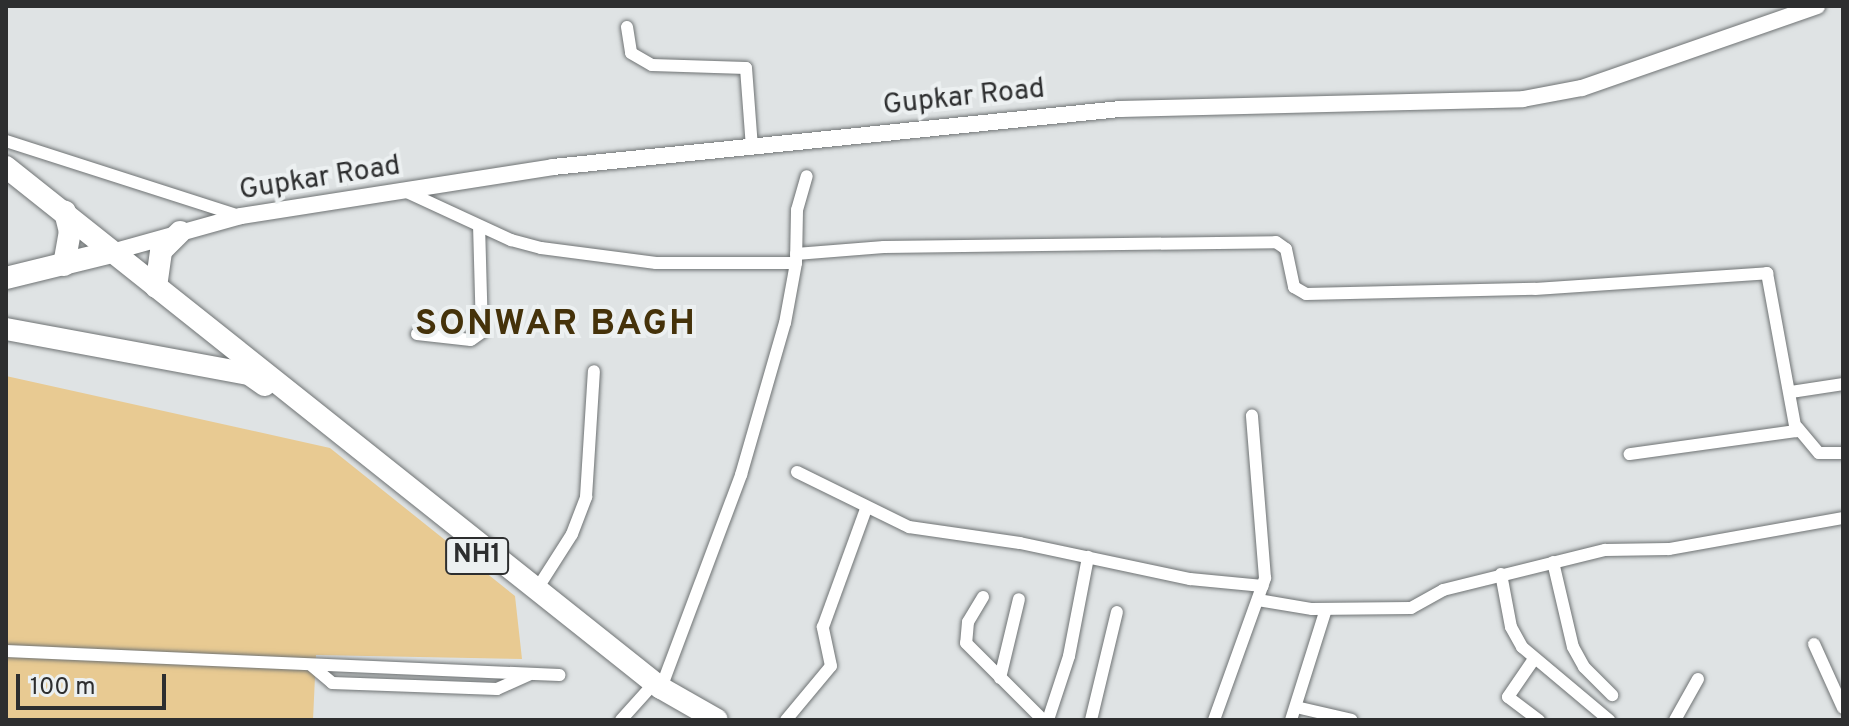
<!DOCTYPE html>
<html>
<head>
<meta charset="utf-8">
<style>
  body { margin:0 }
  #map { position:relative; width:1849px; height:726px; overflow:hidden; background:#dfe3e4; font-family:Overpass,sans-serif }
  div>[style] { position:absolute }
  .green>* { inset:0; background:#e8ca92 }
  .roads { filter:drop-shadow(0 0 2px #6f7374) drop-shadow(0 0 2px #6f7374) }
  .street>* { height:12px; margin:-6px; padding:0 6px; transform-origin:6px; border-radius:6px; background:#fff }
  .secondary>* { height:16px; margin:-8px; padding:0 8px; transform-origin:8px; border-radius:8px; background:#fff }
  .highway>* { height:22px; margin:-11px; padding:0 11px; transform-origin:11px; border-radius:11px; background:#fff }
  span { translate:-50% -50%; white-space:nowrap; text-align:center; line-height:1.15; -webkit-text-stroke:8px #ecf0f1; paint-order:stroke }
  .shield-label span { padding:2px 6px; background:#ecf0f1; border:2px solid; border-radius:6px; -webkit-text-stroke-width:0 }
  .shield-label { font-size:26px; color:#2d2e2f; font-weight:700 }
  .street-label { font-size:28px; color:#2d2e2f }
  .district-label { font-size:36px; color:#45320a; font-weight:700; letter-spacing:2px }
  .frame { position:absolute; inset:0; border:8px solid #2d2e2f; pointer-events:none }
  .scale { position:absolute; left:16px; top:674px; width:150px; height:36px; box-sizing:border-box; border:4px solid #2d2e2f; border-top:0; padding-left:10px; font-size:24px; line-height:28px; white-space:nowrap; color:#2d2e2f; -webkit-text-stroke:6px #ecf0f1; paint-order:stroke }
</style>
</head>
<body>
<div id="map">
  <div class="green">
    <i style="clip-path:polygon(6px 376px,330px 448px,515px 596px,522px 659px,316px 655px,313px 720px,6px 720px)"></i>
  </div>
  <div class="roads">
    <div class="street">
      <i style="left:627px;top:27px;width:26px;rotate:81deg"></i>
      <i style="left:631px;top:53px;width:24px;rotate:30deg"></i>
      <i style="left:652px;top:65px;width:94px;rotate:1.8deg"></i>
      <i style="left:746px;top:68px;width:79px;rotate:85.7deg"></i>
      <i style="left:6px;top:141px;width:245px;rotate:17.8deg"></i>
      <i style="left:407px;top:192px;width:115px;rotate:24.8deg"></i>
      <i style="left:511px;top:240px;width:31px;rotate:15deg"></i>
      <i style="left:541px;top:248px;width:116px;rotate:7.4deg"></i>
      <i style="left:656px;top:263px;width:140px"></i>
      <i style="left:796px;top:254px;width:88px;rotate:-4.5deg"></i>
      <i style="left:884px;top:247px;width:392px;rotate:-0.7deg"></i>
      <i style="left:1276px;top:242px;width:12px;rotate:35deg"></i>
      <i style="left:1286px;top:249px;width:39px;rotate:78deg"></i>
      <i style="left:1294px;top:287px;width:14px;rotate:30deg"></i>
      <i style="left:1306px;top:294px;width:229px;rotate:-1.3deg"></i>
      <i style="left:1535px;top:289px;width:233px;rotate:-3.9deg"></i>
      <i style="left:1767px;top:273px;width:161px;rotate:79.6deg"></i>
      <i style="left:1796px;top:431px;width:168px;rotate:172.1deg"></i>
      <i style="left:417px;top:334px;width:54px;rotate:6.3deg"></i>
      <i style="left:471px;top:340px;width:14px;rotate:-36deg"></i>
      <i style="left:482px;top:332px;width:105px;rotate:-91.6deg"></i>
      <i style="left:1791px;top:392px;width:53px;rotate:-8.7deg"></i>
      <i style="left:1797px;top:427px;width:34px;rotate:50deg"></i>
      <i style="left:1819px;top:453px;width:24px"></i>
      <i style="left:797px;top:472px;width:125px;rotate:26.2deg"></i>
      <i style="left:909px;top:527px;width:112px;rotate:8.2deg"></i>
      <i style="left:1020px;top:543px;width:174px;rotate:12deg"></i>
      <i style="left:1190px;top:579px;width:73px;rotate:5.5deg"></i>
      <i style="left:1553px;top:562px;width:87px;rotate:76.8deg"></i>
      <i style="left:1573px;top:647px;width:23px;rotate:61deg"></i>
      <i style="left:1584px;top:667px;width:40px;rotate:45deg"></i>
      <i style="left:1501px;top:574px;width:54px;rotate:79.3deg"></i>
      <i style="left:1511px;top:627px;width:23px;rotate:61deg"></i>
      <i style="left:1522px;top:647px;width:114px;rotate:40deg"></i>
      <i style="left:537px;top:589px;width:65px;rotate:-57.5deg"></i>
      <i style="left:572px;top:534px;width:40px;rotate:-69deg"></i>
      <i style="left:586px;top:497px;width:126px;rotate:-86.4deg"></i>
      <i style="left:983px;top:597px;width:29px;rotate:121deg"></i>
      <i style="left:968px;top:622px;width:21px;rotate:95deg"></i>
      <i style="left:966px;top:643px;width:109px;rotate:45deg"></i>
      <i style="left:1258px;top:600px;width:55px;rotate:9.5deg"></i>
      <i style="left:1312px;top:609px;width:99px;rotate:-0.6deg"></i>
      <i style="left:1411px;top:608px;width:37px;rotate:-29deg"></i>
      <i style="left:1443px;top:590px;width:167px;rotate:-13.9deg"></i>
      <i style="left:1605px;top:550px;width:64px;rotate:-0.9deg"></i>
      <i style="left:1669px;top:549px;width:177px;rotate:-10.1deg"></i>
      <i style="left:1814px;top:644px;width:70px;rotate:65.6deg"></i>
      <i style="left:6px;top:651px;width:554px;rotate:2.49deg"></i>
      <i style="left:1534px;top:659px;width:46px;rotate:124.4deg"></i>
      <i style="left:1508px;top:697px;width:39px;rotate:37deg"></i>
      <i style="left:312px;top:666px;width:26px;rotate:40deg"></i>
      <i style="left:332px;top:683px;width:165px;rotate:2.1deg"></i>
      <i style="left:497px;top:689px;width:36px;rotate:-24deg"></i>
      <i style="left:1000px;top:678px;width:81px;rotate:-76.5deg"></i>
      <i style="left:661px;top:688px;width:228px;rotate:-69.4deg"></i>
      <i style="left:741px;top:475px;width:158px;rotate:-73.9deg"></i>
      <i style="left:785px;top:323px;width:61px;rotate:-79.6deg"></i>
      <i style="left:796px;top:263px;width:53px;rotate:-88.9deg"></i>
      <i style="left:797px;top:210px;width:35px;rotate:-74deg"></i>
      <i style="left:1296px;top:707px;width:57px;rotate:13.1deg"></i>
      <i style="left:621px;top:720px;width:39px;rotate:-48deg"></i>
      <i style="left:786px;top:720px;width:70px;rotate:-50.2deg"></i>
      <i style="left:831px;top:666px;width:40px;rotate:-102deg"></i>
      <i style="left:823px;top:627px;width:126px;rotate:-70deg"></i>
      <i style="left:1048px;top:720px;width:67px;rotate:-71.8deg"></i>
      <i style="left:1069px;top:656px;width:101px;rotate:-79.1deg"></i>
      <i style="left:1091px;top:720px;width:111px;rotate:-76.5deg"></i>
      <i style="left:1214px;top:720px;width:151px;rotate:-70.2deg"></i>
      <i style="left:1265px;top:578px;width:163px;rotate:-94.6deg"></i>
      <i style="left:1291px;top:720px;width:116px;rotate:-72.5deg"></i>
      <i style="left:1675px;top:720px;width:47px;rotate:-60.7deg"></i>
    </div>
    <div class="secondary">
      <i style="left:112px;top:252px;width:134px;rotate:-15.6deg"></i>
      <i style="left:241px;top:216px;width:316px;rotate:-8.9deg"></i>
      <i style="left:553px;top:167px;width:570px;rotate:-5.84deg"></i>
      <i style="left:1120px;top:109px;width:403px;rotate:-1.4deg"></i>
      <i style="left:1523px;top:99px;width:60px;rotate:-10.6deg"></i>
      <i style="left:1582px;top:88px;width:249px;rotate:-19.2deg"></i>
    </div>
    <div class="highway">
      <i style="left:6px;top:167px;width:837px;rotate:38.5deg"></i>
      <i style="left:661px;top:688px;width:64px;rotate:29.7deg"></i>
      <i style="left:64px;top:265px;width:34px;rotate:-80deg"></i>
      <i style="left:70px;top:232px;width:21px;rotate:-104deg"></i>
      <i style="left:6px;top:278px;width:109px;rotate:-13.8deg"></i>
      <i style="left:156px;top:287px;width:36px;rotate:-82deg"></i>
      <i style="left:161px;top:251px;width:27px;rotate:-45deg"></i>
      <i style="left:6px;top:329px;width:247px;rotate:10.5deg"></i>
      <i style="left:249px;top:374px;width:19px;rotate:35deg"></i>
    </div>
  </div>
  <div class="shield-label">
    <span style="left:477px;top:556px">NH1</span>
  </div>
  <div class="street-label">
    <span style="left:964px;top:98px;rotate:-6deg">Gupkar Road</span>
    <span style="left:320px;top:179px;rotate:-9deg">Gupkar Road</span>
  </div>
  <div class="district-label">
    <span style="left:556px;top:326px">SONWAR BAGH</span>
  </div>
  <div class="frame"></div>
  <div class="scale">100 m</div>
</div>
</body>
</html>
